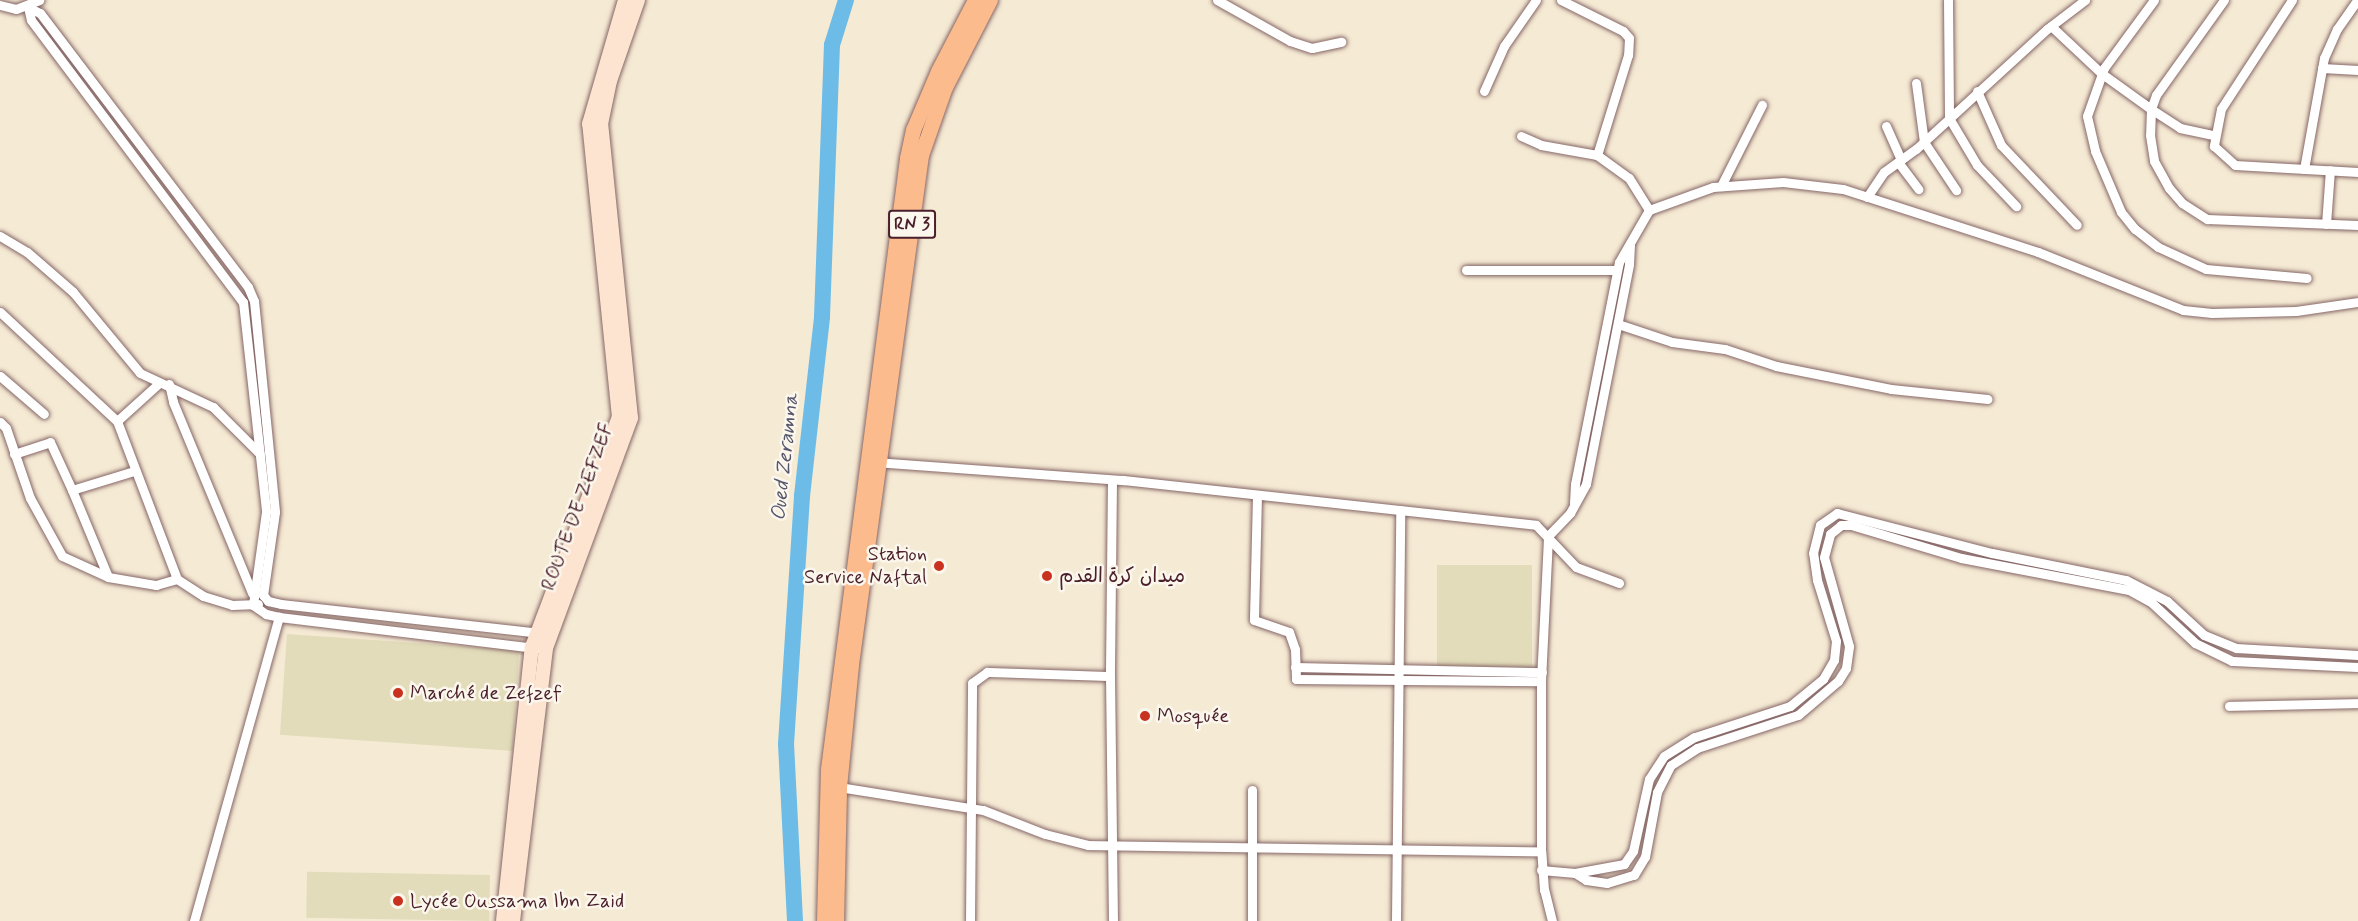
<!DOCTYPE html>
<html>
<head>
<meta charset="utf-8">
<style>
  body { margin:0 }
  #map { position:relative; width:2358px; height:921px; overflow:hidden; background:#f5ead4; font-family:Mynerve,"Playpen Sans Arabic",sans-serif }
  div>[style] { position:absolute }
  .built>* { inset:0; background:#e2dcba; transform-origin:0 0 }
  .river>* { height:16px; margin:-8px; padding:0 8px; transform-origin:8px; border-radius:8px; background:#6dbbe7 }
  .roads { filter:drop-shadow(0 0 2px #866666) drop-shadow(0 0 2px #866666) }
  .minor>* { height:9px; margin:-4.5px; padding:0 4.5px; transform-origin:4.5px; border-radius:4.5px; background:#fff }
  .secondary>* { height:14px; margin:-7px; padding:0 7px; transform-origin:7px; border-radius:7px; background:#fde4d1 }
  .trunk>* { height:15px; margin:-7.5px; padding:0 7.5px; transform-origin:7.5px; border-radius:7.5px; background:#fbbb8d }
  .dots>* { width:16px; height:16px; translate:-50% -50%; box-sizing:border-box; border:3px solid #fbf7ec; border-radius:50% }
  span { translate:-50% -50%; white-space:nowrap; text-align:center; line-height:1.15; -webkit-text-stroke:5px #fbf7ec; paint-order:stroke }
  .shield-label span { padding:2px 4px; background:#fbf7ec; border:2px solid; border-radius:4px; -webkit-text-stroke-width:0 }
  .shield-label { font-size:18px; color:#4a1f2b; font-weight:700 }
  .street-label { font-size:20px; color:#4a1f2b }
  .poi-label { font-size:20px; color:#4a1f2b }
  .right { translate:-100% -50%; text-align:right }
  .left { translate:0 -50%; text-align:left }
  .water-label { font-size:21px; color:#56566d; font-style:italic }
</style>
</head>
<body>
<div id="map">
  <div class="built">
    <i style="left:1532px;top:565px;width:102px;height:95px;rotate:90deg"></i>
    <i style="left:287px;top:634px;width:233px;height:101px;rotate:4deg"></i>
    <i style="left:490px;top:875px;width:46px;height:183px;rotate:91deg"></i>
  </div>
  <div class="river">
    <i style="left:795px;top:921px;width:177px;rotate:-92.9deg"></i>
    <i style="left:786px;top:744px;width:249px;rotate:-86.3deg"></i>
    <i style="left:802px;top:496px;width:180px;rotate:-83.6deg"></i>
    <i style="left:822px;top:317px;width:272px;rotate:-87.9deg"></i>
    <i style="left:832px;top:45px;width:47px;rotate:-72.7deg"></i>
  </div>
  <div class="roads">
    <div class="minor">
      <i style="left:1217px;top:0;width:84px;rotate:29.3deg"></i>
      <i style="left:1290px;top:41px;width:23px;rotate:18deg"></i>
      <i style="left:1312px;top:48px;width:30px;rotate:-12deg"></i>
      <i style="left:1561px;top:0;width:69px;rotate:26.6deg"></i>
      <i style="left:1623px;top:31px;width:9px;rotate:49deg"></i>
      <i style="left:1629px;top:38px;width:17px;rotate:93deg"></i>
      <i style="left:1628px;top:55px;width:105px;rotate:107.2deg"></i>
      <i style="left:1948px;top:0;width:118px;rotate:89.5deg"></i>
      <i style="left:1949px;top:118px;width:55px;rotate:59.2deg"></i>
      <i style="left:1977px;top:165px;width:57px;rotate:46.4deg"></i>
      <i style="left:2154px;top:0;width:84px;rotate:126.3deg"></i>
      <i style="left:2104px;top:68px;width:51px;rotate:109.5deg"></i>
      <i style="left:2087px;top:116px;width:36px;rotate:77deg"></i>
      <i style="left:2095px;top:151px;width:66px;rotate:66.9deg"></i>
      <i style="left:2121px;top:212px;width:22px;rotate:51deg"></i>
      <i style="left:2135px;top:229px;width:29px;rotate:38deg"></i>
      <i style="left:2158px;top:247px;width:53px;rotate:24.6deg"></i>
      <i style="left:2206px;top:269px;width:101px;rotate:5.1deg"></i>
      <i style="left:2224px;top:0;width:117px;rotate:125.6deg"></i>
      <i style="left:2156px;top:95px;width:15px;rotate:110deg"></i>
      <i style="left:2151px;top:109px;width:26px;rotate:92deg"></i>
      <i style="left:2150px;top:135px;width:26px;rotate:81deg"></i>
      <i style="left:2154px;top:161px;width:31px;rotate:61deg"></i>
      <i style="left:2169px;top:188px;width:20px;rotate:49deg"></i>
      <i style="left:2182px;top:203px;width:30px;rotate:33deg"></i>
      <i style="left:2207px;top:219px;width:151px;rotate:2.3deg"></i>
      <i style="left:2292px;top:0;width:130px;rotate:123.1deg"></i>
      <i style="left:2221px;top:109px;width:38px;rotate:101deg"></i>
      <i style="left:2214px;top:146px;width:28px;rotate:42deg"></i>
      <i style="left:2235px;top:165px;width:123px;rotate:3.3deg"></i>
      <i style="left:0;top:5px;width:16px;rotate:14deg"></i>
      <i style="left:16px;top:9px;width:25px;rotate:-21deg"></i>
      <i style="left:28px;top:7px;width:13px;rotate:77deg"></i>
      <i style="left:31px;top:20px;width:353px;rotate:53.1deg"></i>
      <i style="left:243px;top:302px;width:211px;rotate:83.7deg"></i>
      <i style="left:266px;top:512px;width:94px;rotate:98deg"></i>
      <i style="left:253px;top:605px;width:16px;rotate:35deg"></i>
      <i style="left:266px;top:614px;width:13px;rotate:13deg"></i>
      <i style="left:279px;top:617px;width:260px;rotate:6.9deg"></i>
      <i style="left:28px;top:7px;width:13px;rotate:27deg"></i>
      <i style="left:40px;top:13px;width:344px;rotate:52.8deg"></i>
      <i style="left:248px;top:287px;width:15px;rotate:67deg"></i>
      <i style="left:254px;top:301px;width:212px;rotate:84.3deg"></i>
      <i style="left:275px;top:512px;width:84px;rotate:98.2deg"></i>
      <i style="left:263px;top:595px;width:8px;rotate:50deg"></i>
      <i style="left:268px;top:601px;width:13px;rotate:13deg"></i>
      <i style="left:281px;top:604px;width:261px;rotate:6.4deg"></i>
      <i style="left:2051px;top:26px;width:69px;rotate:43.2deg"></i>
      <i style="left:2101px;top:73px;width:62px;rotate:35.8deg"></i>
      <i style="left:2151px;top:109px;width:35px;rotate:33deg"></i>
      <i style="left:2180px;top:128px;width:34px;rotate:12deg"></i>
      <i style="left:2322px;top:68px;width:36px;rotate:3deg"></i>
      <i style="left:1916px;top:83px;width:60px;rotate:82.3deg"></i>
      <i style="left:1924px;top:142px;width:58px;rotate:56.3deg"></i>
      <i style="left:1484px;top:91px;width:49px;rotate:-66deg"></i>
      <i style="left:1504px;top:46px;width:56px;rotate:-55.2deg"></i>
      <i style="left:1977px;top:91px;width:59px;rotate:66deg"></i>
      <i style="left:2001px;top:145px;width:110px;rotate:46.5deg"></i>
      <i style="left:1886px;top:126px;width:37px;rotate:66deg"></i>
      <i style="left:1521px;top:136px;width:22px;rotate:24deg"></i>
      <i style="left:1541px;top:145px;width:57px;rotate:10.1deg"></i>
      <i style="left:1597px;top:155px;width:39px;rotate:36deg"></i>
      <i style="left:1629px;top:178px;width:38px;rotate:58deg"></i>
      <i style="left:1898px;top:162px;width:34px;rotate:53deg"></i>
      <i style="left:2304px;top:169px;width:113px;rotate:-79.8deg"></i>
      <i style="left:2324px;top:58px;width:32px;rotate:-66deg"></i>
      <i style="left:2337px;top:29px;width:35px;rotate:-55deg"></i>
      <i style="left:1721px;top:186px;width:91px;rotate:-63.2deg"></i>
      <i style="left:1867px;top:197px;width:30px;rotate:-56deg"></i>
      <i style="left:1884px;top:172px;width:39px;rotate:-36deg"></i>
      <i style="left:1916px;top:149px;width:178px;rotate:-42.5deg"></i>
      <i style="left:2047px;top:29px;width:48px;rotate:-37.3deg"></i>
      <i style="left:2326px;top:224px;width:54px;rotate:-85.8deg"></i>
      <i style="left:0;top:236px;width:31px;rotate:31deg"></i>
      <i style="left:27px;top:252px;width:61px;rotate:41deg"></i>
      <i style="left:73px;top:292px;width:105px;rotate:50.4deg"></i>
      <i style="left:140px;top:373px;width:81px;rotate:25deg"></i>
      <i style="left:213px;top:407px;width:66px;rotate:45deg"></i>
      <i style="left:1466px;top:270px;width:151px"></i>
      <i style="left:0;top:312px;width:160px;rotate:43deg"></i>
      <i style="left:1618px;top:324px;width:57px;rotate:18.4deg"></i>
      <i style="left:1672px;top:342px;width:53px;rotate:7.5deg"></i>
      <i style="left:1725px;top:349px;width:54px;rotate:18.4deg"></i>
      <i style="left:1776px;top:366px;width:117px;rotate:11.3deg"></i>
      <i style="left:1891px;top:389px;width:97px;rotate:5.9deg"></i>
      <i style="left:0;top:376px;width:58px;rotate:40.8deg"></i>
      <i style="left:158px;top:384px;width:55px;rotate:137.9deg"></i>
      <i style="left:117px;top:421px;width:169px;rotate:69.2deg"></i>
      <i style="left:177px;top:579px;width:31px;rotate:33deg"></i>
      <i style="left:203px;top:596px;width:30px;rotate:17deg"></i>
      <i style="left:232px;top:605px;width:26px;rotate:-2deg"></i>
      <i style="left:169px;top:384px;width:18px;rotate:77deg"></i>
      <i style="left:173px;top:402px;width:207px;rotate:67.5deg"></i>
      <i style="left:0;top:422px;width:8px;rotate:45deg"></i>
      <i style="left:6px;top:428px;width:74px;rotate:71.1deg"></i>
      <i style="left:30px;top:498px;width:66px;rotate:61.1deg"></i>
      <i style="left:62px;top:556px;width:51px;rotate:24.5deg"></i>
      <i style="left:14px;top:454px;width:38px;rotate:-18deg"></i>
      <i style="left:50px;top:442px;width:53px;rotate:65.4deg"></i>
      <i style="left:876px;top:462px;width:248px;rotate:4.2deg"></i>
      <i style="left:1123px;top:480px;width:415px;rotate:6.2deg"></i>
      <i style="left:1536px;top:525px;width:58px;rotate:46.4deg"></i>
      <i style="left:1576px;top:567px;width:46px;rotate:20.4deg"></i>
      <i style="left:134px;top:471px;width:65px;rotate:163deg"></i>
      <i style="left:72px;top:490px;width:94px;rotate:67.5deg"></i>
      <i style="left:108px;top:577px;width:49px;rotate:9.5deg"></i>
      <i style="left:156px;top:585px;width:22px;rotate:-16deg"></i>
      <i style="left:1112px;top:480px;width:196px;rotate:90.6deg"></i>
      <i style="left:1110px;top:676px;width:245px;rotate:89.3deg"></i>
      <i style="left:1257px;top:495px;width:125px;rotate:91.4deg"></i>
      <i style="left:1254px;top:620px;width:37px;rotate:19deg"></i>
      <i style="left:1289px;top:632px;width:18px;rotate:71deg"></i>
      <i style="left:1295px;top:649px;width:30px;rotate:88deg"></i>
      <i style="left:1296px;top:679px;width:245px;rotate:0.5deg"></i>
      <i style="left:1574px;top:503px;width:19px;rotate:-87deg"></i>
      <i style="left:1575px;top:484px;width:226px;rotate:-78.8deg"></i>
      <i style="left:1619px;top:262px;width:60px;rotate:-60deg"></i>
      <i style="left:1649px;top:210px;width:68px;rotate:-19.8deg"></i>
      <i style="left:1713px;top:187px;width:70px;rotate:-4.1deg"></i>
      <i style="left:1783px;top:182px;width:60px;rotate:6.7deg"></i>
      <i style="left:1843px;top:189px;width:205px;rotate:17.9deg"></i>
      <i style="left:2038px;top:252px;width:156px;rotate:21.8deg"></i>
      <i style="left:2183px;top:310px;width:29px;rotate:6deg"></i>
      <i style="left:2212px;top:313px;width:84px;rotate:-1.4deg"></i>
      <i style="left:2296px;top:311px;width:63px;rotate:-8.3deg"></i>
      <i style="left:1295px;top:667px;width:247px;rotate:1.2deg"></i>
      <i style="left:2229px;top:706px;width:129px;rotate:-1.3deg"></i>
      <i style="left:839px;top:787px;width:146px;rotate:9.1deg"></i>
      <i style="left:983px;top:810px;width:66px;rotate:21.2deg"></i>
      <i style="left:1045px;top:834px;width:44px;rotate:14.3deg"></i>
      <i style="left:1088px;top:845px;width:453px;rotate:0.8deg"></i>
      <i style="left:1252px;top:790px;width:131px;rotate:90deg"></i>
      <i style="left:1541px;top:870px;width:34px;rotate:5deg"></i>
      <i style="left:1575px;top:873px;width:50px;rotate:-10.4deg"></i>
      <i style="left:1624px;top:864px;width:16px;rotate:-55deg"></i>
      <i style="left:1633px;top:851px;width:74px;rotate:-77.5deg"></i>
      <i style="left:1649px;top:779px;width:27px;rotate:-57deg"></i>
      <i style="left:1664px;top:756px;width:36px;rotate:-32deg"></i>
      <i style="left:1695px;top:737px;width:100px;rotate:-18.1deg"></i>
      <i style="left:1790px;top:706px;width:43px;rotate:-39.3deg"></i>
      <i style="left:1823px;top:679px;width:22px;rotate:-60deg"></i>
      <i style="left:1834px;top:660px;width:19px;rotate:-84deg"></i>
      <i style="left:1836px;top:641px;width:64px;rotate:-107.3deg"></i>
      <i style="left:1817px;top:580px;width:27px;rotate:-98deg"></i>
      <i style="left:1813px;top:553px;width:29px;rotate:-76deg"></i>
      <i style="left:1820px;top:525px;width:21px;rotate:-35deg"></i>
      <i style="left:1837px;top:513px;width:160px;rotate:14.5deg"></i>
      <i style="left:1992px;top:553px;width:137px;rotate:11.4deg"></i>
      <i style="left:2126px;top:580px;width:46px;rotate:27.1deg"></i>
      <i style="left:2167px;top:601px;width:50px;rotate:42.6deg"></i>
      <i style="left:2204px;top:635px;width:35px;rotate:22deg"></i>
      <i style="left:2236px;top:648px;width:122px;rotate:3.3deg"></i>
      <i style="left:1575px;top:873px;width:13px;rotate:32deg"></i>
      <i style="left:1586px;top:880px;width:21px;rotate:8deg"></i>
      <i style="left:1607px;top:883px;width:28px;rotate:-17deg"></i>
      <i style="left:1634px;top:875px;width:21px;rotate:-59deg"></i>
      <i style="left:1645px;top:857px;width:66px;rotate:-79.5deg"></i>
      <i style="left:1657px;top:792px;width:30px;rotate:-63deg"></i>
      <i style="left:1671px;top:765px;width:31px;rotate:-33deg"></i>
      <i style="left:1697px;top:748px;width:106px;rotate:-18.1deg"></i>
      <i style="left:1798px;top:715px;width:52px;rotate:-40.4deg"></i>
      <i style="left:1838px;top:681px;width:15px;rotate:-58deg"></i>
      <i style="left:1846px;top:668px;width:22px;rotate:-82deg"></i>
      <i style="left:1849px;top:646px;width:92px;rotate:-105.7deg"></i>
      <i style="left:1824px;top:557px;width:24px;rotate:-75deg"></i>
      <i style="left:1830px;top:534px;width:14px;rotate:-39deg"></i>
      <i style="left:1841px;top:525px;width:10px"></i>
      <i style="left:1851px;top:525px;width:115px;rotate:16.7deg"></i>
      <i style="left:1961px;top:558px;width:171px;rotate:10.8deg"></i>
      <i style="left:2129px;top:590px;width:26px;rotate:29deg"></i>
      <i style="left:2152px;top:603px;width:59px;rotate:42.9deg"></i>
      <i style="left:2195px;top:643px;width:41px;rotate:25.9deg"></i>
      <i style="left:2232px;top:661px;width:126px;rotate:2.7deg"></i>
      <i style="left:194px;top:921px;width:316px;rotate:-74.4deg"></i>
      <i style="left:970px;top:921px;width:238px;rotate:-89.5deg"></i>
      <i style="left:972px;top:683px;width:19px;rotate:-36deg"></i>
      <i style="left:987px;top:672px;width:123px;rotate:1.9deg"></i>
      <i style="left:1396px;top:921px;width:411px;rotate:-89.4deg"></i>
      <i style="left:1552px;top:921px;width:32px;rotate:-104deg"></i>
      <i style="left:1544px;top:890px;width:39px;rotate:-94deg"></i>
      <i style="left:1541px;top:851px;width:170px;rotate:-90deg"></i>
      <i style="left:1541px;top:681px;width:145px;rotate:-87.2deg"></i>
      <i style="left:1548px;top:536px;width:32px;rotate:-46deg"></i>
      <i style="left:1570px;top:513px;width:33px;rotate:-61deg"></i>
      <i style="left:1586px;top:484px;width:224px;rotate:-78.9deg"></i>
      <i style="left:1629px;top:264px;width:21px;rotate:-87deg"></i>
    </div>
    <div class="secondary">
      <i style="left:503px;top:921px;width:276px;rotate:-84deg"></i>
      <i style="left:532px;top:647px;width:246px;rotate:-69.3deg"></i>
      <i style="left:619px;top:417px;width:295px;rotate:-95.8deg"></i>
      <i style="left:589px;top:124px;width:129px;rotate:-73.8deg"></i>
      <i style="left:513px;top:921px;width:275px;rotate:-83.1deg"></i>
      <i style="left:546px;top:648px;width:245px;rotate:-69.7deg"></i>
      <i style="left:631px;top:418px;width:296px;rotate:-95.8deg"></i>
      <i style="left:601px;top:124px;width:44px;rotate:-78.2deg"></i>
      <i style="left:610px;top:81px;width:86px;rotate:-70.9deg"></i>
    </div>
    <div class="trunk">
      <i style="left:824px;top:921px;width:152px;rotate:-88.5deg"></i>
      <i style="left:828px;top:769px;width:616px;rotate:-82.63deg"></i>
      <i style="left:907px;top:158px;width:29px;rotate:-78deg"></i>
      <i style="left:913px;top:130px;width:64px;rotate:-67deg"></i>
      <i style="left:938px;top:71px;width:80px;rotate:-62.5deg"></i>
      <i style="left:836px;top:921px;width:134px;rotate:-88.7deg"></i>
      <i style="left:839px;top:787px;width:124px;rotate:-84.4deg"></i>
      <i style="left:851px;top:664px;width:514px;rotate:-82.17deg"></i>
      <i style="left:921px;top:155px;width:72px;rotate:-70.6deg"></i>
      <i style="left:945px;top:87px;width:98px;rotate:-62.7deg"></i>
    </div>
  </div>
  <div class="dots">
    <i style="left:939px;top:566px;background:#c8321e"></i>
    <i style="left:1047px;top:576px;background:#c8321e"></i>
    <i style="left:398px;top:693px;background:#c8321e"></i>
    <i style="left:1145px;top:716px;background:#c8321e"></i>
    <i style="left:398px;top:901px;background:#c8321e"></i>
  </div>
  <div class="shield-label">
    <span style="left:912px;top:224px">RN 3</span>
  </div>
  <div class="street-label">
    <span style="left:578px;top:507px;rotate:-70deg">ROUTE DE ZEFZEF</span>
  </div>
  <div class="poi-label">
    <span class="right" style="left:927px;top:566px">Station<br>Service Naftal</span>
    <span class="left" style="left:1059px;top:576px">ميدان كرة القدم</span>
    <span class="left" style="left:410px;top:693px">Marché de Zefzef</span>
    <span class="left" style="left:1157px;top:716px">Mosquée</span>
    <span class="left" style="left:410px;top:901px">Lycée Oussama Ibn Zaid</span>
  </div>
  <div class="water-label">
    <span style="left:785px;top:457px;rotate:-84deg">Oued Zeramna</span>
  </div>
</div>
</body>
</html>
